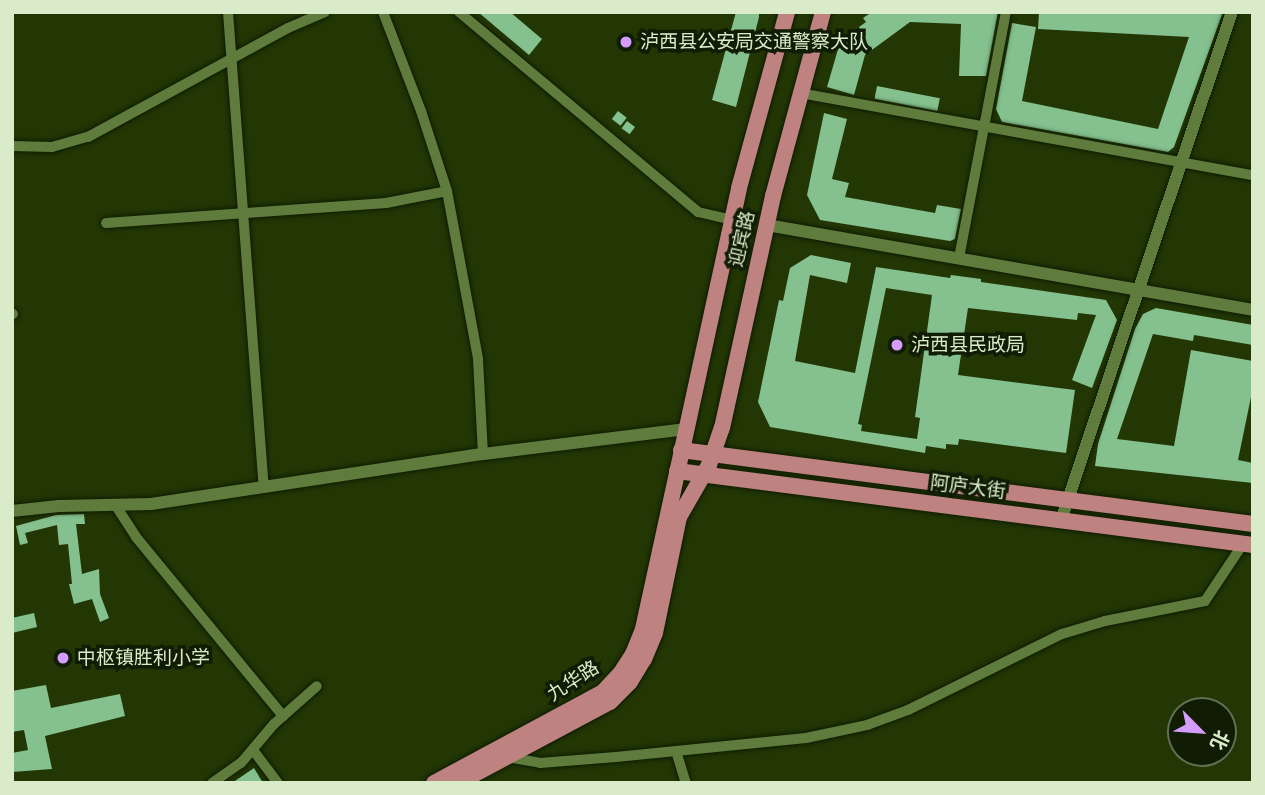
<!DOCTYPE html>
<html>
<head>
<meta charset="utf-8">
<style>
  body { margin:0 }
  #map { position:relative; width:1265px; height:795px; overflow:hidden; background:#233705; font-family:"Roboto Condensed","Noto Sans SC",sans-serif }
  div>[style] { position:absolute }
  .building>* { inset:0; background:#84c18f; transform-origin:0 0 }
  .roads { filter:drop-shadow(0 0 2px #0f1c00) drop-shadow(0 0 2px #0f1c00) }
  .minor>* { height:10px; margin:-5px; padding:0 5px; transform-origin:5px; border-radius:5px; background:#5f7c3d }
  .tertiary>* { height:12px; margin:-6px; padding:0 6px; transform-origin:6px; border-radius:6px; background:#5f7c3d }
  .trunk>* { height:16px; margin:-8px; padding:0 8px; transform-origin:8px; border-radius:8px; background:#be8280 }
  .dots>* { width:19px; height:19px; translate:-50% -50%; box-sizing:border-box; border:4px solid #101c03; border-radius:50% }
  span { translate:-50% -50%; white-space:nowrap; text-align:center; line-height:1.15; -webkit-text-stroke:7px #101c03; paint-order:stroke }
  .poi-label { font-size:19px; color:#daebca }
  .left { translate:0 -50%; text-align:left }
  .street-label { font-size:19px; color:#daebca }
  .frame { position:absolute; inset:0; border:14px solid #daebca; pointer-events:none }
  .north { position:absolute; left:1167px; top:697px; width:70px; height:70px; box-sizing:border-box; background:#101c03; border:2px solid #616f53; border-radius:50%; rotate:115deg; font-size:19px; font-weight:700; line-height:28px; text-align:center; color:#daebca }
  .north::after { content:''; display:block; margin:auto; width:24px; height:32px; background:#d39cfd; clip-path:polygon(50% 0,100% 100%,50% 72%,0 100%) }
</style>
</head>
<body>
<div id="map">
  <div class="building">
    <i style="clip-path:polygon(478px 12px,510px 12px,542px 39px,529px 55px)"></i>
    <i style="clip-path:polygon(736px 12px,759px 12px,759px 17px,736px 107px,712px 100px)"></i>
    <i style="clip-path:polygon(872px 12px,998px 12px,986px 76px,959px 76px,961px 24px,910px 22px,865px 55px,854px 95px,827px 87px,841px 39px,861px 31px,859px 27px,866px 22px,863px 18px)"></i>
    <i style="clip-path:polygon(1039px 12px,1223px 12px,1174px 147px,1168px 152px,1002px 122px,996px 109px,1012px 23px,1036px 27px,1022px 101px,1158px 129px,1189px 37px,1038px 29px)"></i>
    <i style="left:877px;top:86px;width:64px;height:13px;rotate:11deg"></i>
    <i style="left:618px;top:111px;width:11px;height:10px;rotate:38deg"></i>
    <i style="clip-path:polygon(824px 113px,847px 119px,832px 179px,849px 183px,845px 197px,935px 213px,937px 205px,961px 209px,955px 239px,950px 241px,820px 220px,807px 195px)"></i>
    <i style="left:627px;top:121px;width:10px;height:9px;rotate:37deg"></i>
    <i style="clip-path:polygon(evenodd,811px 255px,851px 263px,847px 283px,810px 275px,795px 361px,855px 373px,876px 267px,950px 278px,951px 275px,981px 279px,981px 282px,1106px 300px,1117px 320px,1092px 388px,1072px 380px,1096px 315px,1078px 313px,1077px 320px,968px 308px,958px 375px,1075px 390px,1066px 453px,959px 439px,958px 445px,946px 444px,946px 449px,926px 446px,925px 453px,770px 427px,758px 402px,779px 300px,783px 301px,790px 268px,811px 255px,886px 288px,932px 295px,915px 417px,920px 418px,917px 439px,861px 431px,862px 425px,858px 424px,886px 288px)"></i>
    <i style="clip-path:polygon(1156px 308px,1253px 325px,1253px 345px,1194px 335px,1193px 341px,1153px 334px,1117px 439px,1174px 446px,1191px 350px,1253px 361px,1251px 397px,1238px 460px,1253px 463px,1253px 483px,1095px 466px,1098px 444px,1135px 329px,1143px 314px)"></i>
    <i style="clip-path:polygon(84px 514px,85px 524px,76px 524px,82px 574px,99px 569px,100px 594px,109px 618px,100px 622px,92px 599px,74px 604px,69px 584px,72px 584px,68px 544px,59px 545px,57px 525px,25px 533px,28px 543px,20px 545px,16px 526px,56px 515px)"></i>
    <i style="clip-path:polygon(34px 613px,37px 627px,12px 633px,12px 618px)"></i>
    <i style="clip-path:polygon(46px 685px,51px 708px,120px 694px,125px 716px,45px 736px,52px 769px,12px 772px,12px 753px,28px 750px,24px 730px,12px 732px,12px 691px)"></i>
    <i style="clip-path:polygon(254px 768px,263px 783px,232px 783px)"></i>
  </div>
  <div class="roads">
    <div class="minor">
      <i style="left:228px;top:12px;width:476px;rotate:85.7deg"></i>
      <i style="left:383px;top:12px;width:106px;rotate:69deg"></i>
      <i style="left:421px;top:111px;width:84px;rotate:72deg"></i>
      <i style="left:447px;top:191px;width:171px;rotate:79.5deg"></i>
      <i style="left:478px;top:359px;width:95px;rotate:87deg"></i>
      <i style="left:459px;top:12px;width:312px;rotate:39.9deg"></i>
      <i style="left:698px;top:212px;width:35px;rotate:13deg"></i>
      <i style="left:800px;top:93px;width:460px;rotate:10.3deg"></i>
      <i style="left:12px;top:146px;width:40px;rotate:1.4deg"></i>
      <i style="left:52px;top:147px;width:37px;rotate:-16deg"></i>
      <i style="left:88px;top:137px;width:228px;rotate:-28.6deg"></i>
      <i style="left:288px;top:28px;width:40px;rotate:-23.4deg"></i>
      <i style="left:106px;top:223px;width:281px;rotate:-4.1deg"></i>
      <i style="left:386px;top:203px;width:62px;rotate:-11.1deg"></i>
      <i style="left:959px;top:258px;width:250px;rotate:-79.2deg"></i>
      <i style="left:12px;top:314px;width:1px"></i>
      <i style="left:116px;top:506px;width:37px;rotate:57deg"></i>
      <i style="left:136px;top:537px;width:232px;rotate:50.6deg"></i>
      <i style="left:253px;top:750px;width:41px;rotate:52.9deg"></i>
      <i style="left:676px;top:751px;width:34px;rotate:73deg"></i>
      <i style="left:507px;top:757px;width:34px;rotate:10deg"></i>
      <i style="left:540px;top:763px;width:76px;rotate:-4.5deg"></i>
      <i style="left:616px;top:757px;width:191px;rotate:-5.7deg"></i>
      <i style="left:806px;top:738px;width:62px;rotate:-12deg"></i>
      <i style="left:867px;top:725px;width:44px;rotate:-20.1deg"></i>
      <i style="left:908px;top:710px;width:172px;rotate:-26.3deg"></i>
      <i style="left:1062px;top:634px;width:45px;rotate:-16.8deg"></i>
      <i style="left:1105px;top:621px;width:102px;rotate:-11.3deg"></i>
      <i style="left:1205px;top:601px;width:69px;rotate:-56.3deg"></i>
      <i style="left:212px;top:783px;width:35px;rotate:-35deg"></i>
      <i style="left:241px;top:763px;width:51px;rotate:-49.8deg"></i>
      <i style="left:274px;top:724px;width:57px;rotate:-41.5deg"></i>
    </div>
    <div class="tertiary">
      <i style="left:767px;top:225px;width:493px;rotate:9.9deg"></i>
      <i style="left:12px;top:511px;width:47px;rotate:-6.1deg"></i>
      <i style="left:59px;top:506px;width:92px;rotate:-1.2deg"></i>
      <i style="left:151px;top:504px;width:336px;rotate:-8.6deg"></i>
      <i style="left:483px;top:454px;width:205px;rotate:-7deg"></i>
      <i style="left:1061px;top:520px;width:536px;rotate:-71.4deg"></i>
    </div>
    <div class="trunk">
      <i style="left:681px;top:450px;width:577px;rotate:7.37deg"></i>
      <i style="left:677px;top:471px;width:581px;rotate:7.32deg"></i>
      <i style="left:434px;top:783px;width:192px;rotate:-28.3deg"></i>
      <i style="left:603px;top:692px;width:25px;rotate:-47deg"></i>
      <i style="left:620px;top:674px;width:24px;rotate:-57deg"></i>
      <i style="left:633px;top:654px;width:27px;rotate:-68deg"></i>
      <i style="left:643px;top:629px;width:451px;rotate:-77.7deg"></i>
      <i style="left:739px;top:188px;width:182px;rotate:-74.7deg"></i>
      <i style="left:458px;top:783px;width:172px;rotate:-28.1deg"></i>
      <i style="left:610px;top:702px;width:28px;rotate:-45deg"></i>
      <i style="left:630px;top:682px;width:27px;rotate:-59deg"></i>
      <i style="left:644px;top:659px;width:28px;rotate:-67deg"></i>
      <i style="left:655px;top:633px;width:118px;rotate:-78.3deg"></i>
      <i style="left:679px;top:517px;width:60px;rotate:-60deg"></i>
      <i style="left:709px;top:465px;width:39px;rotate:-71deg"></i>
      <i style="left:722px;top:428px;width:238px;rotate:-77.6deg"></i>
      <i style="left:773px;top:196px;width:191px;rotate:-74.8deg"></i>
    </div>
  </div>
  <div class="dots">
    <i style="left:626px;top:42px;background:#d39cfd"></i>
    <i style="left:897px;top:345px;background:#d39cfd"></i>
    <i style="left:63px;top:658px;background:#d39cfd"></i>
  </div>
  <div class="poi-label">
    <span class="left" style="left:640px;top:42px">泸西县公安局交通警察大队</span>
    <span class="left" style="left:911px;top:345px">泸西县民政局</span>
    <span class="left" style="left:77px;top:658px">中枢镇胜利小学</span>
  </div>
  <div class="street-label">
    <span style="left:742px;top:239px;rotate:-77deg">迎宾路</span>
    <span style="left:968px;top:487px;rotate:7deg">阿庐大街</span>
    <span style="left:573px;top:681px;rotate:-33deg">九华路</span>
  </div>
  <div class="frame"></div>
  <div class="north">北</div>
</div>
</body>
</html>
